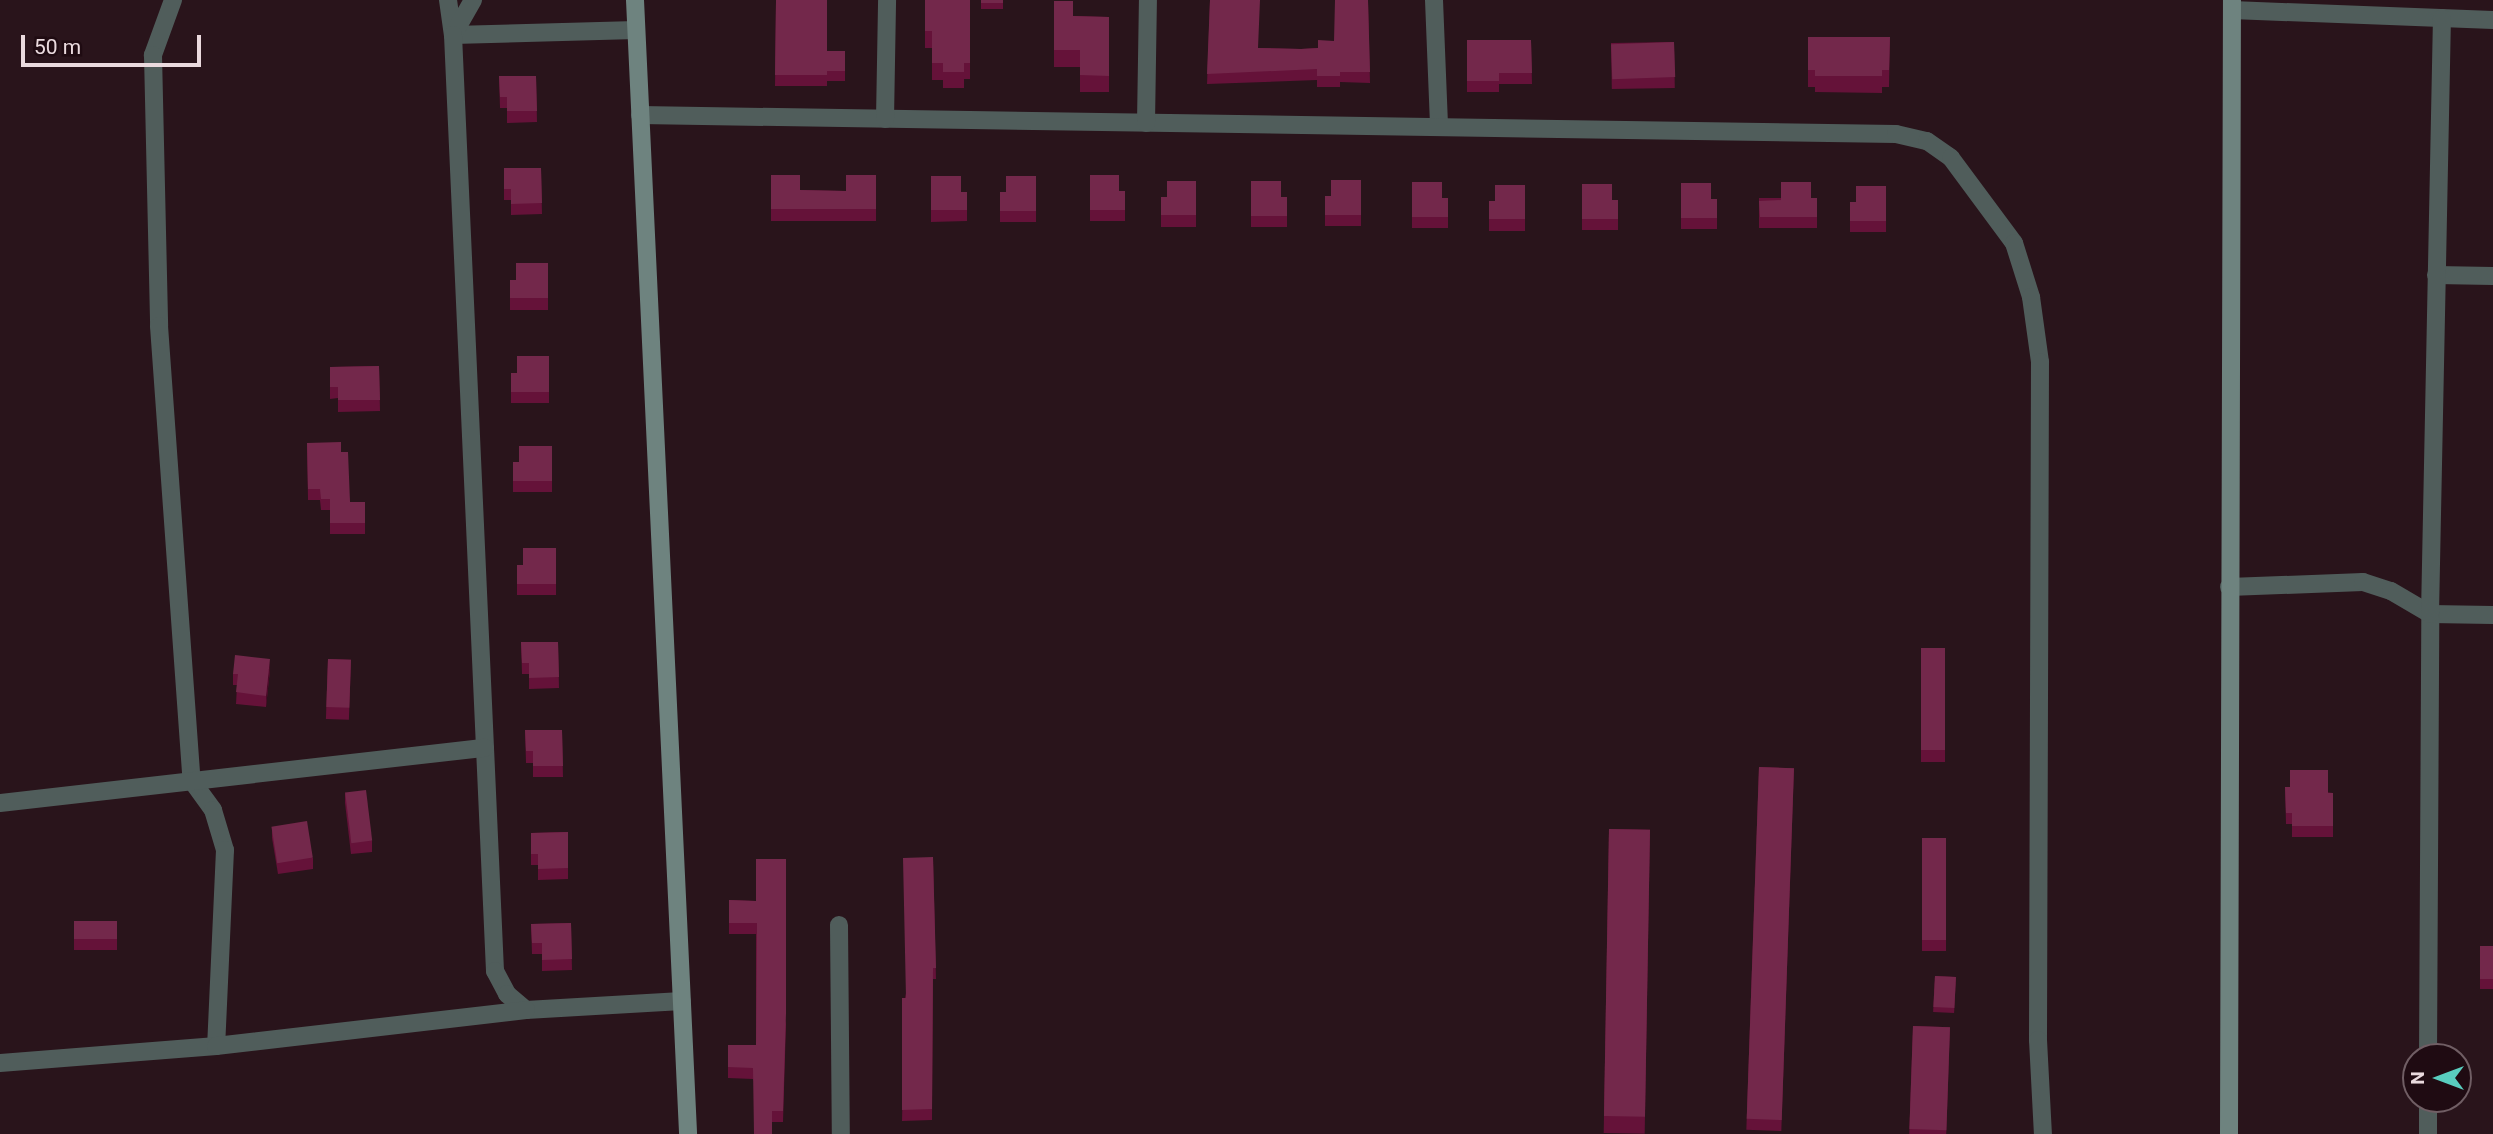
<!DOCTYPE html>
<html>
<head>
<meta charset="utf-8">
<style>
  body { margin:0 }
  #map { position:relative; width:2493px; height:1134px; overflow:hidden; background:#29141b; font-family:Roboto,sans-serif }
  div>[style] { position:absolute }
  .street>* { height:18px; margin:-9px; padding:0 9px; transform-origin:9px; border-radius:9px; background:#505d5b }
  .secondary>* { height:18px; margin:-9px; padding:0 9px; transform-origin:9px; border-radius:9px; background:#6e837f }
  .wall>* { inset:0; background:#651239; transform-origin:0 0 }
  .shaded-wall>* { inset:0; background:#470a26 }
  .building>* { inset:0; background:#73284b; transform-origin:0 0 }
  span { translate:-50% -50%; white-space:nowrap; text-align:center; line-height:1.15; -webkit-text-stroke:7px #1f0b12; paint-order:stroke }
  .north { position:absolute; left:2402px; top:1043px; width:70px; height:70px; box-sizing:border-box; background:#1f0b12; border:2px solid #705e64; border-radius:50%; rotate:270deg; font-size:19px; font-weight:700; line-height:28px; text-align:center; color:#eadade }
  .north::after { content:''; display:block; margin:auto; width:24px; height:32px; background:#59cebf; clip-path:polygon(50% 0,100% 100%,50% 72%,0 100%) }
  .scale { position:absolute; left:21px; top:35px; width:180px; height:32px; box-sizing:border-box; border:4px solid #eadade; border-top:0; padding-left:9px; font-size:21px; line-height:24px; white-space:nowrap; color:#eadade; -webkit-text-stroke:5px #1f0b12; paint-order:stroke }
</style>
</head>
<body>
<div id="map">
  <div class="street">
    <i style="left:173px;top:0;width:59px;rotate:110deg"></i>
    <i style="left:153px;top:55px;width:271px;rotate:88.7deg"></i>
    <i style="left:159px;top:326px;width:456px;rotate:85.9deg"></i>
    <i style="left:192px;top:781px;width:36px;rotate:54deg"></i>
    <i style="left:213px;top:810px;width:42px;rotate:73.3deg"></i>
    <i style="left:225px;top:850px;width:196px;rotate:92.6deg"></i>
    <i style="left:448px;top:0;width:35px;rotate:82deg"></i>
    <i style="left:453px;top:35px;width:183px;rotate:-1.6deg"></i>
    <i style="left:473px;top:0;width:40px;rotate:119.7deg"></i>
    <i style="left:453px;top:35px;width:937px;rotate:87.43deg"></i>
    <i style="left:495px;top:971px;width:26px;rotate:62deg"></i>
    <i style="left:507px;top:994px;width:25px;rotate:40deg"></i>
    <i style="left:526px;top:1010px;width:156px;rotate:-3.3deg"></i>
    <i style="left:1434px;top:0;width:127px;rotate:87.7deg"></i>
    <i style="left:2232px;top:10px;width:261px;rotate:2.2deg"></i>
    <i style="left:640px;top:115px;width:1256px;rotate:0.87deg"></i>
    <i style="left:1896px;top:134px;width:32px;rotate:13deg"></i>
    <i style="left:1927px;top:141px;width:29px;rotate:35deg"></i>
    <i style="left:1951px;top:158px;width:106px;rotate:53.5deg"></i>
    <i style="left:2014px;top:243px;width:57px;rotate:72.5deg"></i>
    <i style="left:2031px;top:297px;width:66px;rotate:82.1deg"></i>
    <i style="left:2040px;top:362px;width:678px;rotate:90.17deg"></i>
    <i style="left:2038px;top:1040px;width:94px;rotate:87deg"></i>
    <i style="left:885px;top:119px;width:119px;rotate:-89deg"></i>
    <i style="left:1146px;top:123px;width:123px;rotate:-89.1deg"></i>
    <i style="left:2436px;top:275px;width:57px;rotate:1deg"></i>
    <i style="left:2229px;top:587px;width:134px;rotate:-2.1deg"></i>
    <i style="left:2363px;top:582px;width:29px;rotate:18deg"></i>
    <i style="left:2391px;top:591px;width:45px;rotate:30.5deg"></i>
    <i style="left:2430px;top:614px;width:63px;rotate:0.9deg"></i>
    <i style="left:0;top:803px;width:488px;rotate:-6.5deg"></i>
    <i style="left:839px;top:925px;width:209px;rotate:89.5deg"></i>
    <i style="left:2428px;top:1057px;width:443px;rotate:-89.7deg"></i>
    <i style="left:2430px;top:614px;width:596px;rotate:-88.85deg"></i>
    <i style="left:0;top:1063px;width:217px;rotate:-4.5deg"></i>
    <i style="left:216px;top:1046px;width:312px;rotate:-6.6deg"></i>
    <i style="left:2428px;top:1134px;width:35px;rotate:-90deg"></i>
  </div>
  <div class="secondary">
    <i style="left:635px;top:0;width:1135px;rotate:87.32deg"></i>
    <i style="left:2229px;top:1134px;width:1134px;rotate:-89.85deg"></i>
  </div>
  <div class="wall">
    <i style="clip-path:polygon(776px 0,827px 51px,845px 51px,845px 81px,827px 81px,827px 86px,775px 86px)"></i>
    <i style="clip-path:polygon(925px 0,970px 0,970px 79px,964px 79px,964px 88px,943px 88px,943px 80px,932px 80px,932px 48px,925px 48px)"></i>
    <i style="left:981px;top:0;width:22px;height:9px"></i>
    <i style="clip-path:polygon(1210px 0,1258px 48px,1301px 49px,1318px 48px,1334px 41px,1368px 0,1370px 83px,1340px 82px,1340px 87px,1317px 87px,1317px 80px,1207px 84px)"></i>
    <i style="clip-path:polygon(1073px 16px,1109px 17px,1109px 92px,1080px 92px,1080px 67px,1054px 67px,1054px 50px)"></i>
    <i style="clip-path:polygon(1808px 37px,1890px 37px,1889px 87px,1882px 87px,1882px 93px,1815px 92px,1815px 87px,1808px 87px)"></i>
    <i style="clip-path:polygon(1467px 40px,1531px 40px,1532px 84px,1499px 84px,1499px 92px,1467px 92px)"></i>
    <i style="left:1674px;top:42px;width:46px;height:63px;rotate:89deg"></i>
    <i style="clip-path:polygon(499px 76px,536px 76px,537px 122px,507px 123px,507px 108px,500px 108px)"></i>
    <i style="clip-path:polygon(504px 168px,541px 168px,542px 214px,511px 215px,511px 200px,504px 200px)"></i>
    <i style="clip-path:polygon(771px 175px,800px 190px,846px 191px,876px 175px,876px 221px,771px 221px)"></i>
    <i style="clip-path:polygon(1090px 175px,1119px 191px,1125px 191px,1125px 221px,1090px 221px)"></i>
    <i style="clip-path:polygon(931px 176px,961px 192px,967px 192px,967px 221px,931px 222px)"></i>
    <i style="clip-path:polygon(1036px 176px,1036px 222px,1000px 222px,1000px 192px,1006px 192px)"></i>
    <i style="clip-path:polygon(1361px 180px,1361px 226px,1325px 226px,1325px 196px,1331px 196px)"></i>
    <i style="clip-path:polygon(1196px 181px,1196px 227px,1161px 227px,1161px 197px,1167px 197px)"></i>
    <i style="clip-path:polygon(1251px 181px,1281px 197px,1287px 197px,1287px 227px,1251px 227px)"></i>
    <i style="clip-path:polygon(1412px 182px,1442px 198px,1448px 198px,1448px 228px,1412px 228px)"></i>
    <i style="clip-path:polygon(1681px 183px,1711px 199px,1717px 199px,1717px 229px,1681px 229px)"></i>
    <i style="clip-path:polygon(1582px 184px,1612px 200px,1618px 200px,1618px 230px,1582px 230px)"></i>
    <i style="clip-path:polygon(1525px 185px,1525px 231px,1489px 231px,1489px 201px,1495px 201px)"></i>
    <i style="clip-path:polygon(1886px 186px,1886px 232px,1850px 232px,1850px 202px,1856px 202px)"></i>
    <i style="left:1817px;top:198px;width:30px;height:58px;rotate:90deg"></i>
    <i style="clip-path:polygon(548px 263px,548px 310px,510px 310px,510px 280px,516px 280px)"></i>
    <i style="clip-path:polygon(549px 356px,549px 403px,511px 403px,511px 373px,517px 373px)"></i>
    <i style="clip-path:polygon(379px 366px,380px 411px,338px 412px,338px 398px,330px 399px,330px 367px)"></i>
    <i style="clip-path:polygon(307px 443px,341px 452px,350px 502px,365px 502px,365px 534px,330px 534px,330px 510px,321px 510px,320px 500px,308px 500px)"></i>
    <i style="clip-path:polygon(552px 446px,552px 492px,513px 492px,513px 462px,519px 462px)"></i>
    <i style="clip-path:polygon(556px 548px,556px 595px,517px 595px,517px 565px,523px 565px)"></i>
    <i style="clip-path:polygon(521px 642px,558px 642px,559px 688px,529px 689px,529px 674px,522px 674px)"></i>
    <i style="left:1921px;top:648px;width:24px;height:114px"></i>
    <i style="left:328px;top:659px;width:23px;height:60px;rotate:2deg"></i>
    <i style="clip-path:polygon(270px 670px,266px 707px,236px 704px,237px 685px,233px 685px,233px 674px)"></i>
    <i style="clip-path:polygon(525px 730px,562px 730px,563px 777px,533px 777px,533px 763px,526px 763px)"></i>
    <i style="left:1759px;top:767px;width:35px;height:363px;rotate:2deg"></i>
    <i style="clip-path:polygon(2285px 787px,2333px 793px,2333px 837px,2292px 837px,2292px 824px,2286px 824px)"></i>
    <i style="clip-path:polygon(345px 792px,372px 841px,372px 852px,351px 854px,345px 803px)"></i>
    <i style="clip-path:polygon(272px 827px,313px 858px,313px 869px,278px 874px,272px 838px)"></i>
    <i style="left:1609px;top:829px;width:41px;height:304px;rotate:1deg"></i>
    <i style="clip-path:polygon(568px 832px,568px 879px,538px 880px,538px 865px,531px 865px,531px 833px)"></i>
    <i style="left:1922px;top:838px;width:24px;height:113px"></i>
    <i style="clip-path:polygon(933px 857px,936px 979px,933px 979px,932px 1120px,902px 1121px,905px 998px)"></i>
    <i style="clip-path:polygon(729px 900px,756px 901px,786px 1024px,783px 1122px,772px 1122px,753px 1079px,728px 1078px,728px 1045px,756px 1045px,756px 934px,729px 934px)"></i>
    <i style="left:117px;top:921px;width:29px;height:43px;rotate:90deg"></i>
    <i style="clip-path:polygon(571px 923px,572px 970px,542px 971px,542px 954px,532px 954px,531px 924px)"></i>
    <i style="left:2480px;top:946px;width:13px;height:43px"></i>
    <i style="left:1935px;top:976px;width:21px;height:36px;rotate:3deg"></i>
    <i style="left:1913px;top:1026px;width:37px;height:108px;rotate:2deg"></i>
  </div>
  <div class="shaded-wall">
    <i style="clip-path:polygon(270px 659px,270px 670px,266px 707px,266px 696px)"></i>
  </div>
  <div class="building">
    <i style="clip-path:polygon(776px 0,827px 0,827px 51px,845px 51px,845px 71px,827px 71px,827px 75px,775px 75px)"></i>
    <i style="clip-path:polygon(925px 0,970px 0,970px 63px,964px 63px,964px 72px,943px 72px,943px 63px,932px 63px,932px 31px,925px 31px)"></i>
    <i style="left:981px;top:0;width:22px;height:3px"></i>
    <i style="clip-path:polygon(1210px 0,1260px 0,1258px 48px,1301px 49px,1318px 48px,1318px 40px,1334px 41px,1335px 0,1368px 0,1370px 72px,1340px 72px,1340px 76px,1317px 76px,1317px 69px,1207px 74px)"></i>
    <i style="clip-path:polygon(1054px 1px,1073px 1px,1073px 16px,1109px 17px,1109px 76px,1080px 75px,1080px 50px,1054px 50px)"></i>
    <i style="clip-path:polygon(1808px 37px,1890px 37px,1889px 70px,1882px 70px,1882px 76px,1815px 76px,1815px 70px,1808px 70px)"></i>
    <i style="clip-path:polygon(1467px 40px,1531px 40px,1532px 73px,1499px 73px,1499px 81px,1467px 81px)"></i>
    <i style="left:1674px;top:42px;width:35px;height:63px;rotate:88deg"></i>
    <i style="clip-path:polygon(499px 76px,536px 76px,537px 111px,507px 111px,507px 97px,500px 97px)"></i>
    <i style="clip-path:polygon(504px 168px,541px 168px,542px 203px,511px 204px,511px 189px,504px 189px)"></i>
    <i style="clip-path:polygon(771px 175px,800px 175px,800px 190px,846px 191px,846px 175px,876px 175px,876px 209px,771px 209px)"></i>
    <i style="clip-path:polygon(1090px 175px,1119px 175px,1119px 191px,1125px 191px,1125px 210px,1090px 210px)"></i>
    <i style="clip-path:polygon(931px 176px,961px 176px,961px 192px,967px 192px,967px 210px,931px 210px)"></i>
    <i style="clip-path:polygon(1006px 176px,1036px 176px,1036px 211px,1000px 211px,1000px 192px,1006px 192px)"></i>
    <i style="clip-path:polygon(1331px 180px,1361px 180px,1361px 215px,1325px 215px,1325px 196px,1331px 196px)"></i>
    <i style="clip-path:polygon(1167px 181px,1196px 181px,1196px 215px,1161px 215px,1161px 197px,1167px 197px)"></i>
    <i style="clip-path:polygon(1251px 181px,1281px 181px,1281px 197px,1287px 197px,1287px 216px,1251px 216px)"></i>
    <i style="clip-path:polygon(1412px 182px,1442px 182px,1442px 198px,1448px 198px,1448px 217px,1412px 217px)"></i>
    <i style="clip-path:polygon(1781px 182px,1811px 182px,1811px 198px,1817px 198px,1817px 217px,1760px 217px,1759px 201px,1781px 200px)"></i>
    <i style="clip-path:polygon(1681px 183px,1711px 183px,1711px 199px,1717px 199px,1717px 218px,1681px 218px)"></i>
    <i style="clip-path:polygon(1582px 184px,1612px 184px,1612px 200px,1618px 200px,1618px 219px,1582px 219px)"></i>
    <i style="clip-path:polygon(1495px 185px,1525px 185px,1525px 219px,1489px 219px,1489px 201px,1495px 201px)"></i>
    <i style="clip-path:polygon(1856px 186px,1886px 186px,1886px 221px,1850px 221px,1850px 202px,1856px 202px)"></i>
    <i style="clip-path:polygon(516px 263px,548px 263px,548px 298px,510px 298px,510px 280px,516px 280px)"></i>
    <i style="clip-path:polygon(517px 356px,549px 356px,549px 392px,511px 392px,511px 373px,517px 373px)"></i>
    <i style="clip-path:polygon(379px 366px,380px 400px,338px 400px,338px 387px,330px 387px,330px 367px)"></i>
    <i style="clip-path:polygon(341px 442px,341px 452px,348px 452px,350px 502px,365px 502px,365px 523px,330px 523px,330px 499px,321px 499px,320px 489px,308px 489px,307px 443px)"></i>
    <i style="clip-path:polygon(519px 446px,552px 446px,552px 481px,513px 481px,513px 462px,519px 462px)"></i>
    <i style="clip-path:polygon(523px 548px,556px 548px,556px 584px,517px 584px,517px 565px,523px 565px)"></i>
    <i style="clip-path:polygon(521px 642px,558px 642px,559px 677px,529px 678px,529px 663px,522px 663px)"></i>
    <i style="left:1921px;top:648px;width:24px;height:102px"></i>
    <i style="clip-path:polygon(235px 655px,270px 659px,266px 696px,236px 692px,238px 674px,233px 674px)"></i>
    <i style="left:328px;top:659px;width:23px;height:48px;rotate:2deg"></i>
    <i style="clip-path:polygon(525px 730px,562px 730px,563px 766px,533px 766px,533px 751px,526px 751px)"></i>
    <i style="left:1759px;top:767px;width:35px;height:352px;rotate:2deg"></i>
    <i style="clip-path:polygon(2290px 770px,2328px 770px,2328px 793px,2333px 793px,2333px 826px,2292px 826px,2292px 813px,2286px 813px,2285px 787px,2290px 787px)"></i>
    <i style="left:366px;top:790px;width:51px;height:21px;rotate:83deg"></i>
    <i style="left:307px;top:821px;width:37px;height:36px;rotate:81deg"></i>
    <i style="left:1609px;top:829px;width:41px;height:287px;rotate:1deg"></i>
    <i style="clip-path:polygon(568px 832px,568px 868px,538px 869px,538px 854px,531px 854px,531px 833px)"></i>
    <i style="left:1922px;top:838px;width:24px;height:102px"></i>
    <i style="clip-path:polygon(933px 857px,936px 968px,933px 968px,932px 1109px,902px 1110px,902px 998px,906px 998px,903px 858px)"></i>
    <i style="clip-path:polygon(756px 859px,786px 859px,786px 1013px,783px 1111px,772px 1111px,772px 1134px,754px 1134px,753px 1068px,728px 1067px,728px 1045px,756px 1045px,757px 923px,729px 923px,729px 900px,756px 901px)"></i>
    <i style="left:117px;top:921px;width:18px;height:43px;rotate:90deg"></i>
    <i style="clip-path:polygon(571px 923px,572px 959px,542px 960px,542px 943px,532px 943px,531px 924px)"></i>
    <i style="left:2480px;top:946px;width:13px;height:33px"></i>
    <i style="left:1935px;top:976px;width:21px;height:31px;rotate:3deg"></i>
    <i style="left:1913px;top:1026px;width:37px;height:103px;rotate:2deg"></i>
  </div>
  <div class="north">N</div>
  <div class="scale">50 m</div>
</div>
</body>
</html>
